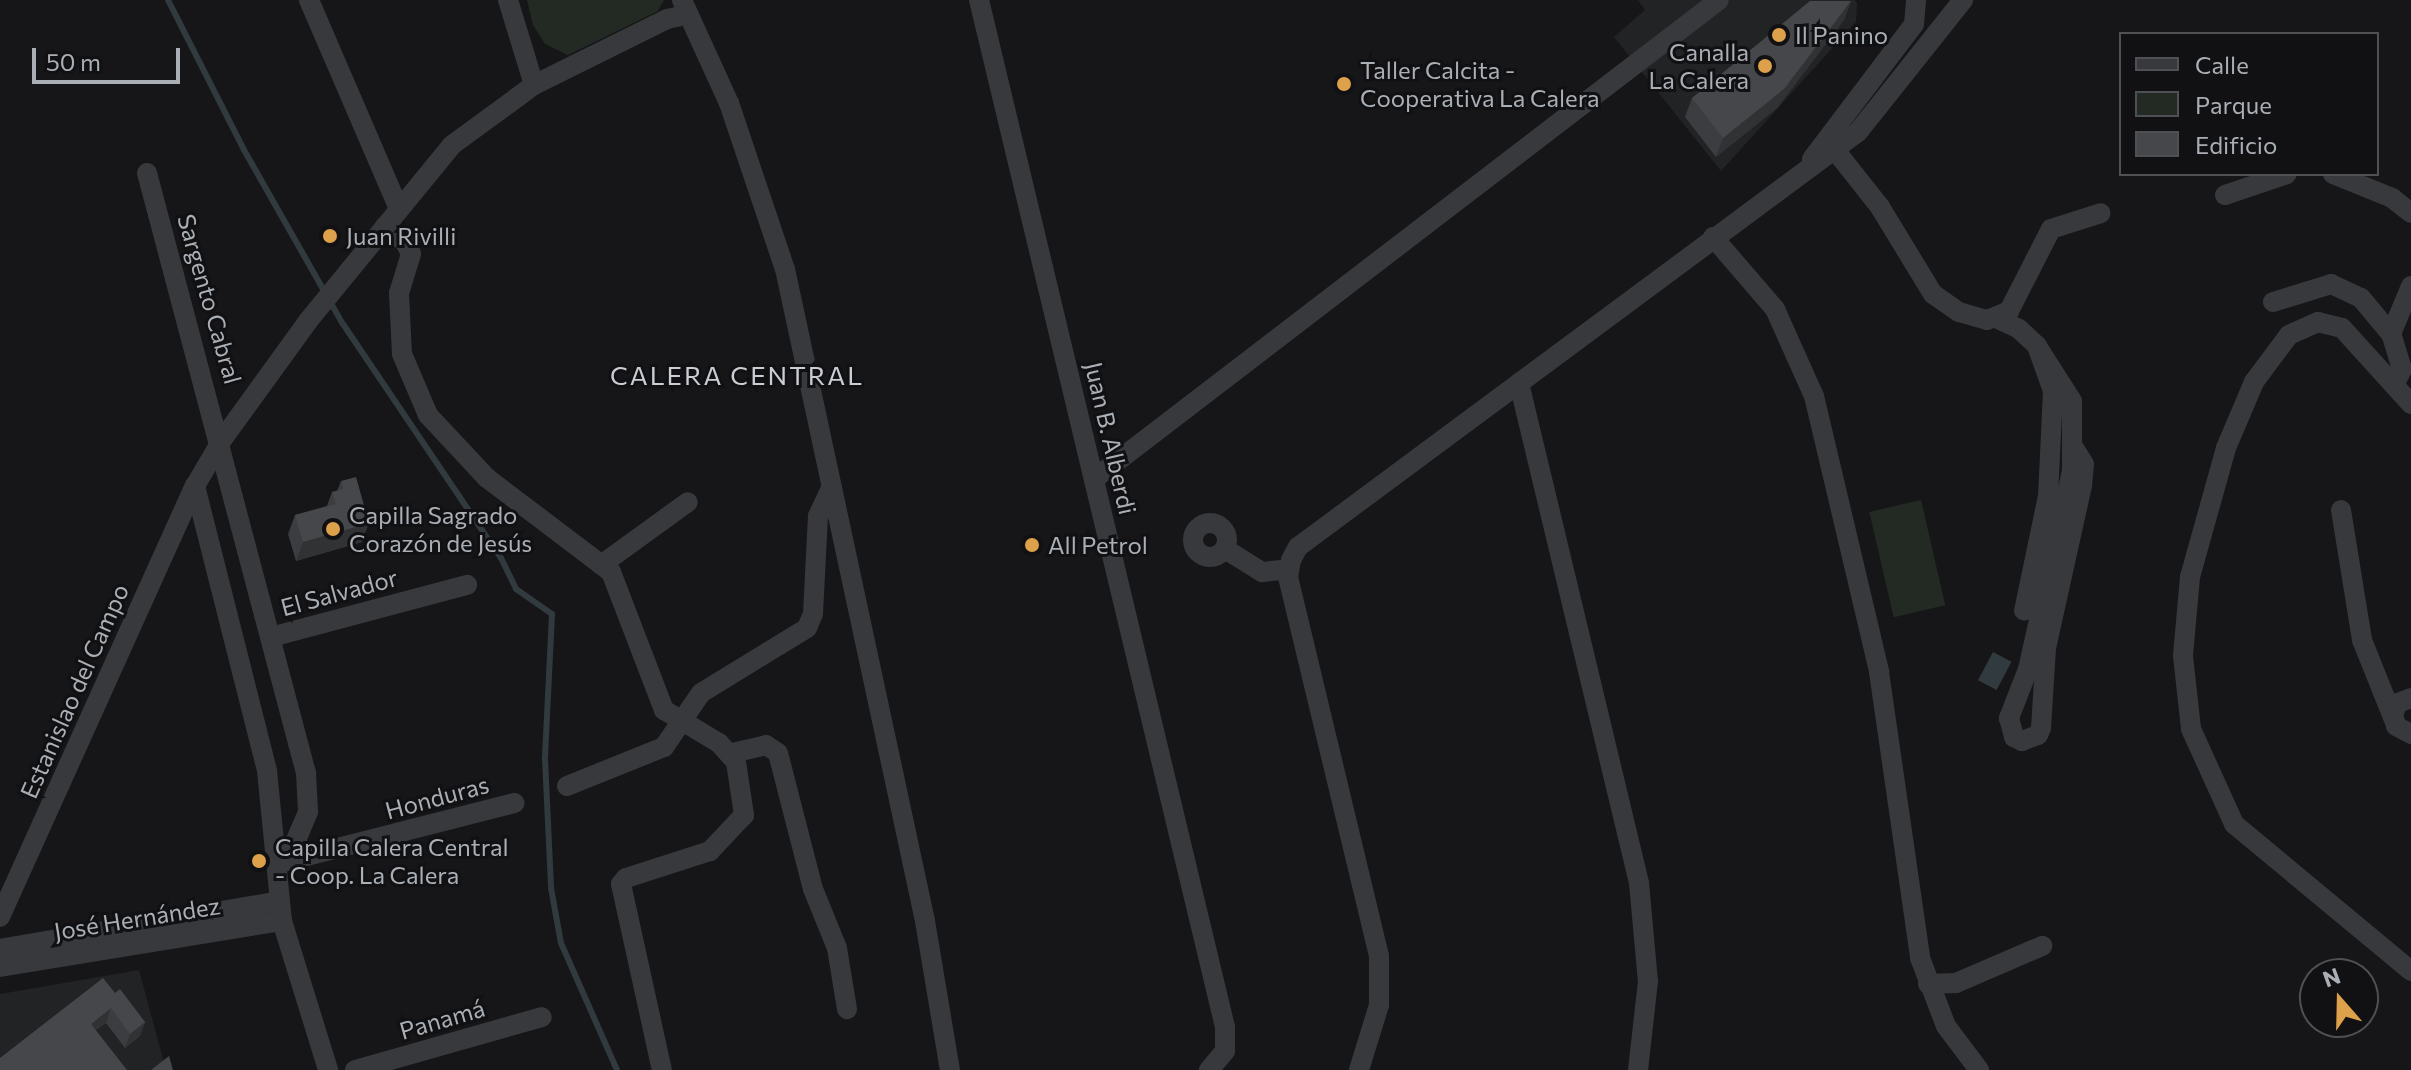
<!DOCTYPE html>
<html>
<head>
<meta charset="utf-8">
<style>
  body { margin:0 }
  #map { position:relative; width:2411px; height:1070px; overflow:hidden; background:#161618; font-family:Commissioner,sans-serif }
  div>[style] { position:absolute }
  .built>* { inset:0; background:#222325 }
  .green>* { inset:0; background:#232a23; transform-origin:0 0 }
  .water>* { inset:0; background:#313a3f; transform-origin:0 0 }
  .stream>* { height:6px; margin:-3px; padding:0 3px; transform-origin:3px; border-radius:3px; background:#313a3f }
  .minor>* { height:20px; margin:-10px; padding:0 10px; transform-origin:10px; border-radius:10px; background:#38393c }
  .minor>.ring { margin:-10px; padding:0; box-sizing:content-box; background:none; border:20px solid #38393c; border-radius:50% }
  .wall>* { inset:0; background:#3b3d40 }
  .shaded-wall>* { inset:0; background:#303234 }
  .building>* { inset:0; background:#45474a }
  .dots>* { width:22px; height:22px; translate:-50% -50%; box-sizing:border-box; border:4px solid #111113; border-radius:50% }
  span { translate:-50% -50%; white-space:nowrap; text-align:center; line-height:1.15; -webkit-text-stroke:6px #111113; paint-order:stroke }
  .poi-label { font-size:24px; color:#aaafb6 }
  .left { translate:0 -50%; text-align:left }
  .right { translate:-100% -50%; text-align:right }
  .street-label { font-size:24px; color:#aaafb6 }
  .neighbourhood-label { font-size:26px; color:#cacdd3; letter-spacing:2px }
  .legend { position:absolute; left:2119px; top:32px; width:260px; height:144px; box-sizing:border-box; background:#111113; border:2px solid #4e5054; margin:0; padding:10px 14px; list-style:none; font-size:24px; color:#aaafb6 }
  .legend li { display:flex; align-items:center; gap:16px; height:40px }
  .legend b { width:40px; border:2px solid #4e5054 }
  .north { position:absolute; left:2299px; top:958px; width:80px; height:80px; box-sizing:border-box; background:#111113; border:2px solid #4e5054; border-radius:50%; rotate:340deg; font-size:22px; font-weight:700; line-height:32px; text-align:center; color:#aaafb6 }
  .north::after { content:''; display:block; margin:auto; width:28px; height:36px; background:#dca14a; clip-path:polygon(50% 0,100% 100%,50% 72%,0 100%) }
  .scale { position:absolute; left:32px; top:48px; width:148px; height:36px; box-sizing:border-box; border:4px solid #aaafb6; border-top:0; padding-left:10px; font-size:24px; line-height:28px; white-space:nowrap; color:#aaafb6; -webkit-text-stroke:6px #111113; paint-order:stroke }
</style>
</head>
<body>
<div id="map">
  <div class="built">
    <i style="clip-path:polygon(1638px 0,1855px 0,1857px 3px,1856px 22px,1721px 171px,1614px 37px,1645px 10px)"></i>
    <i style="clip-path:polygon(139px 970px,166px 1070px,0 1070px,0 994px)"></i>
  </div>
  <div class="green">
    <i style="clip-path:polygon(527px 0,664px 0,658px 11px,568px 55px,545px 44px,533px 25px)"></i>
    <i style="left:1921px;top:500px;width:108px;height:53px;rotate:77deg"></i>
  </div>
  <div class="water">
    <i style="left:1993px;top:652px;width:21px;height:32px;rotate:28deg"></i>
  </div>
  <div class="stream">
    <i style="left:168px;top:0;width:168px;rotate:63.1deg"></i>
    <i style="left:244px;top:150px;width:200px;rotate:60.4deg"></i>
    <i style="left:343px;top:324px;width:282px;rotate:56deg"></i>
    <i style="left:501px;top:558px;width:34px;rotate:64deg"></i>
    <i style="left:516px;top:589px;width:44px;rotate:34.8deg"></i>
    <i style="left:552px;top:614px;width:145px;rotate:92.8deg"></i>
    <i style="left:545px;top:759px;width:129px;rotate:87.3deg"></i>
    <i style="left:551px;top:888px;width:56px;rotate:79.7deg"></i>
    <i style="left:561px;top:943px;width:139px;rotate:66.2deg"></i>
  </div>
  <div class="minor">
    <i style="left:309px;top:0;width:225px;rotate:66.7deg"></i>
    <i style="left:508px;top:0;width:89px;rotate:73deg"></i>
    <i style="left:682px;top:0;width:113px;rotate:65.5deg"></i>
    <i style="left:729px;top:103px;width:175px;rotate:71.4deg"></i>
    <i style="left:785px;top:269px;width:667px;rotate:77.88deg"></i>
    <i style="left:925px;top:921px;width:151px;rotate:80.5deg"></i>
    <i style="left:979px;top:0;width:1056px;rotate:76.53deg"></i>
    <i style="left:1225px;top:1027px;width:24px;rotate:90deg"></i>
    <i style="left:1225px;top:1051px;width:25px;rotate:130deg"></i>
    <i style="left:1835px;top:150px;width:73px;rotate:51.7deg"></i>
    <i style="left:1880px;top:207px;width:102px;rotate:58.7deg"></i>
    <i style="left:1933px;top:294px;width:32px;rotate:35deg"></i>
    <i style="left:1959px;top:312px;width:29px;rotate:16deg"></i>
    <i style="left:1987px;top:320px;width:24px;rotate:-22deg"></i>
    <i style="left:2009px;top:311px;width:92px;rotate:-62.9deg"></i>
    <i style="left:2051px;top:229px;width:52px;rotate:-17.7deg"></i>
    <i style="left:1812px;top:159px;width:169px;rotate:-52.9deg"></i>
    <i style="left:1914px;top:24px;width:24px;rotate:-85deg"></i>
    <i style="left:147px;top:173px;width:621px;rotate:75.16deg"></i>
    <i style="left:306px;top:773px;width:39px;rotate:87deg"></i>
    <i style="left:308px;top:812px;width:38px;rotate:113deg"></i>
    <i style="left:293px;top:847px;width:21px;rotate:131deg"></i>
    <i style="left:2333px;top:174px;width:64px;rotate:22.1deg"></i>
    <i style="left:2392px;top:198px;width:24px;rotate:38deg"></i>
    <i style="left:2225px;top:195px;width:65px;rotate:-18.7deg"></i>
    <i style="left:385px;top:226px;width:26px;rotate:39deg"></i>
    <i style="left:405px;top:242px;width:13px;rotate:63deg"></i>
    <i style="left:411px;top:254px;width:41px;rotate:107.1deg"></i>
    <i style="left:399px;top:293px;width:61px;rotate:87.2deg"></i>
    <i style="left:402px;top:354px;width:66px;rotate:66.9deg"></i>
    <i style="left:428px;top:415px;width:86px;rotate:46.9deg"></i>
    <i style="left:487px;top:478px;width:156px;rotate:37.2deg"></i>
    <i style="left:611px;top:572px;width:148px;rotate:69deg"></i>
    <i style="left:664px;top:710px;width:64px;rotate:31deg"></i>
    <i style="left:719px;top:743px;width:25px;rotate:48deg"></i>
    <i style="left:736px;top:762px;width:54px;rotate:81.4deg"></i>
    <i style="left:744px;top:815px;width:50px;rotate:133.4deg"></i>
    <i style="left:710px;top:851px;width:88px;rotate:162.2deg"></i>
    <i style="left:626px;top:878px;width:8px;rotate:130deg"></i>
    <i style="left:621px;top:884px;width:190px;rotate:77.6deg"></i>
    <i style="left:1713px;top:237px;width:95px;rotate:49.3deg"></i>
    <i style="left:1775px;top:309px;width:95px;rotate:65.9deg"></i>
    <i style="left:1814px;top:396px;width:284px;rotate:76.7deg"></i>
    <i style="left:1879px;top:672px;width:289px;rotate:81.8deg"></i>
    <i style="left:1920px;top:958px;width:73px;rotate:69.1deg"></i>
    <i style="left:1946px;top:1026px;width:55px;rotate:53.1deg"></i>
    <i style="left:2273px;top:302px;width:61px;rotate:-17.2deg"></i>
    <i style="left:2331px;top:284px;width:33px;rotate:25deg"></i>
    <i style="left:2361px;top:298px;width:47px;rotate:50.2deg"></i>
    <i style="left:1998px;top:319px;width:23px;rotate:25deg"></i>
    <i style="left:2019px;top:329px;width:25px;rotate:43deg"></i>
    <i style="left:2037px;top:346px;width:48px;rotate:70.4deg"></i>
    <i style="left:2053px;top:391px;width:105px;rotate:92.7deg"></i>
    <i style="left:2048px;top:496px;width:117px;rotate:101.8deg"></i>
    <i style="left:2037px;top:346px;width:65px;rotate:57.5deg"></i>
    <i style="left:2072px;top:401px;width:70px;rotate:90deg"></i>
    <i style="left:2072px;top:471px;width:203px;rotate:102.5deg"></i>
    <i style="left:2028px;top:669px;width:53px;rotate:111.2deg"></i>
    <i style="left:2009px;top:718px;width:20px;rotate:75deg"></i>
    <i style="left:2014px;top:737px;width:9px;rotate:27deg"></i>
    <i style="left:2022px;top:741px;width:17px;rotate:-21deg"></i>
    <i style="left:2038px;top:735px;width:8px;rotate:-67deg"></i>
    <i style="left:2041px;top:728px;width:80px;rotate:-86.4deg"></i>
    <i style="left:2046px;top:648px;width:166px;rotate:-77.5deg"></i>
    <i style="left:2082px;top:486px;width:22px;rotate:-85deg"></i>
    <i style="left:2084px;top:464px;width:22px;rotate:-122deg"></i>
    <i style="left:1519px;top:383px;width:514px;rotate:76.5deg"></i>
    <i style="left:1639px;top:883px;width:98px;rotate:84.8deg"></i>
    <i style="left:1648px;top:981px;width:90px;rotate:96.4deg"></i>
    <i style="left:2394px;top:385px;width:18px;rotate:-63deg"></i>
    <i style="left:2402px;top:369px;width:37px;rotate:-107deg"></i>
    <i style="left:2391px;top:334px;width:52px;rotate:-67.4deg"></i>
    <i style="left:2411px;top:404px;width:103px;rotate:-132.2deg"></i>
    <i style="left:2342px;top:328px;width:25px;rotate:-166deg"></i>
    <i style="left:2318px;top:322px;width:32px;rotate:156deg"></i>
    <i style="left:2289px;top:335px;width:59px;rotate:126.7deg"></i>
    <i style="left:2254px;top:382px;width:72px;rotate:113deg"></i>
    <i style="left:2226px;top:448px;width:134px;rotate:105.6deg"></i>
    <i style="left:2190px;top:577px;width:79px;rotate:95.1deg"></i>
    <i style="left:2183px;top:656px;width:73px;rotate:83.7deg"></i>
    <i style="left:2191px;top:729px;width:104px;rotate:65.6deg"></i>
    <i style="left:2234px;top:824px;width:230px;rotate:39.7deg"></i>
    <i style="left:1094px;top:479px;width:787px;rotate:-37.47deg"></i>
    <i style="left:195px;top:486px;width:294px;rotate:75.8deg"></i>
    <i style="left:267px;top:771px;width:151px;rotate:84.3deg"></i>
    <i style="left:282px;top:921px;width:156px;rotate:72.8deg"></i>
    <i style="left:2341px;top:510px;width:132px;rotate:80.8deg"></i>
    <i style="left:2362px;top:640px;width:86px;rotate:68.2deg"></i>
    <i class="ring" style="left:1193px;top:523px;width:14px;height:14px"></i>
    <i style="left:1225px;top:549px;width:44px;rotate:31.9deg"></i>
    <i style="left:1262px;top:572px;width:27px;rotate:-6deg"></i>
    <i style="left:601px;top:565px;width:107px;rotate:-35.9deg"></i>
    <i style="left:271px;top:637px;width:203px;rotate:-14.9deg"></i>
    <i style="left:2411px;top:698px;width:14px;rotate:159deg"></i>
    <i style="left:2398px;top:703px;width:12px;rotate:114deg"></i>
    <i style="left:2393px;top:714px;width:12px;rotate:76deg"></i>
    <i style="left:2396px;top:726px;width:17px;rotate:28deg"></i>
    <i style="left:732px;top:753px;width:35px;rotate:-13deg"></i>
    <i style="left:766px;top:745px;width:14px;rotate:34deg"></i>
    <i style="left:778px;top:753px;width:140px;rotate:75.6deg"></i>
    <i style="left:813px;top:889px;width:64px;rotate:67.9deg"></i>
    <i style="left:837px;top:948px;width:62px;rotate:80.7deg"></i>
    <i style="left:567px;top:786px;width:105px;rotate:-21.9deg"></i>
    <i style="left:664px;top:747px;width:65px;rotate:-55.6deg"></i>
    <i style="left:701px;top:693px;width:124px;rotate:-31.5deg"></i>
    <i style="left:807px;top:628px;width:15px;rotate:-67deg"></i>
    <i style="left:813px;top:614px;width:98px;rotate:-87.1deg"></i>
    <i style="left:818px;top:516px;width:31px;rotate:-65deg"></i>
    <i style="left:279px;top:863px;width:243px;rotate:-14.3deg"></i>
    <i style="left:0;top:917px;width:473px;rotate:-65.7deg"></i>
    <i style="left:195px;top:486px;width:53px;rotate:-59.6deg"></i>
    <i style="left:222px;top:440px;width:147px;rotate:-54.1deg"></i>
    <i style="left:308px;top:321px;width:227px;rotate:-50.7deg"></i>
    <i style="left:452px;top:145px;width:102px;rotate:-36.2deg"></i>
    <i style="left:534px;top:85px;width:148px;rotate:-26.4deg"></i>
    <i style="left:667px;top:19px;width:19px;rotate:-12deg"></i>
    <i style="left:0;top:949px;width:284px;rotate:-9.7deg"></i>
    <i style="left:0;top:967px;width:286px;rotate:-9.3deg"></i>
    <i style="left:1928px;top:984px;width:28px;rotate:-2deg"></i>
    <i style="left:1956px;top:983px;width:94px;rotate:-23.3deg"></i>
    <i style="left:355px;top:1070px;width:194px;rotate:-15.8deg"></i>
    <i style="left:1359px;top:1070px;width:68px;rotate:-72.9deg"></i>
    <i style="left:1379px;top:1005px;width:49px;rotate:-90deg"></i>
    <i style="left:1379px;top:956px;width:390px;rotate:-103.5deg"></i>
    <i style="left:1288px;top:577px;width:17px;rotate:-80deg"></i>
    <i style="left:1291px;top:560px;width:15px;rotate:-62deg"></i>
    <i style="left:1298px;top:547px;width:697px;rotate:-36.54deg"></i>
    <i style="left:1858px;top:132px;width:169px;rotate:-51.5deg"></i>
  </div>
  <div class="wall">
    <i style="clip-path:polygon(1851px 1px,1844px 20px,1777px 108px,1716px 157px,1685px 117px,1692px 98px)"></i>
    <i style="clip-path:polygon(341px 481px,362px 542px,296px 561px,288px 534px,295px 515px,327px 506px,332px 492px,337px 491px)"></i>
    <i style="clip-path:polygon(115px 993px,145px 1022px,140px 1036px,125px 1048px,106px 1023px,96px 1030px,0 1070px)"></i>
  </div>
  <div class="shaded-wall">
    <i style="clip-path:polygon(1851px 1px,1844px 20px,1777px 108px,1716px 157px,1723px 138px)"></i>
    <i style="clip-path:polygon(369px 523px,362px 542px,296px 561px,303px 542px)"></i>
    <i style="clip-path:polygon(111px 1008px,106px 1023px,85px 1038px,91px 1024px)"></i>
    <i style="clip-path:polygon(145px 1022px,140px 1036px,125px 1048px,130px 1034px)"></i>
  </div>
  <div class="building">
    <i style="clip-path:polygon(1810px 1px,1851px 1px,1784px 89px,1723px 138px,1692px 98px)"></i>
    <i style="clip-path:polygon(356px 477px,369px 523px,303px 542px,295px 515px,336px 504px,332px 492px,343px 489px,341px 481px)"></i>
    <i style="clip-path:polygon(103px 978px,115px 993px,120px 989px,145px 1022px,130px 1034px,111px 1008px,91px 1024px,127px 1070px,0 1070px,0 1058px)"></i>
    <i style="clip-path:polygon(169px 1056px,173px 1070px,151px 1070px)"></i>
  </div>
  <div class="dots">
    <i style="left:1779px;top:35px;background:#dca14a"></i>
    <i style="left:1765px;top:66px;background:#dca14a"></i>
    <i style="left:1344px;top:84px;background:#dca14a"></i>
    <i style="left:330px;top:236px;background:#dca14a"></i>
    <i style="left:333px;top:529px;background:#dca14a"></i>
    <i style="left:1032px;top:545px;background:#dca14a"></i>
    <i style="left:259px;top:861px;background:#dca14a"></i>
  </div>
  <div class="poi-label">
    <span class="left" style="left:1795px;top:35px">Il Panino</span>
    <span class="right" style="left:1749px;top:66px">Canalla<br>La Calera</span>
    <span class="left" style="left:1360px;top:84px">Taller Calcita -<br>Cooperativa La Calera</span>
    <span class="left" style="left:346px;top:236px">Juan Rivilli</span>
    <span class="left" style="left:349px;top:529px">Capilla Sagrado<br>Corazón de Jesús</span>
    <span class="left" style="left:1048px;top:545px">All Petrol</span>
    <span class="left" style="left:275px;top:861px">Capilla Calera Central<br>- Coop. La Calera</span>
  </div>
  <div class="street-label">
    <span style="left:210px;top:299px;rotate:74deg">Sargento Cabral</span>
    <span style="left:1111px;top:438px;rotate:77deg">Juan B. Alberdi</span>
    <span style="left:339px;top:592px;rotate:-15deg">El Salvador</span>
    <span style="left:74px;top:691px;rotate:-66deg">Estanislao del Campo</span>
    <span style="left:437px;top:797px;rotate:-15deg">Honduras</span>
    <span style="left:137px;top:918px;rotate:-9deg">José Hernández</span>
    <span style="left:442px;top:1019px;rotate:-16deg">Panamá</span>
  </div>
  <div class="neighbourhood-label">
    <span style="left:737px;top:375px">CALERA CENTRAL</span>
  </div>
  <ul class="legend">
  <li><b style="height:10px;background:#38393c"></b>Calle</li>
  <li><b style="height:22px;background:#232a23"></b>Parque</li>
  <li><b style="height:22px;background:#45474a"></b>Edificio</li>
  </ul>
  <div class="north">N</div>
  <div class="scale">50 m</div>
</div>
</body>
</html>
